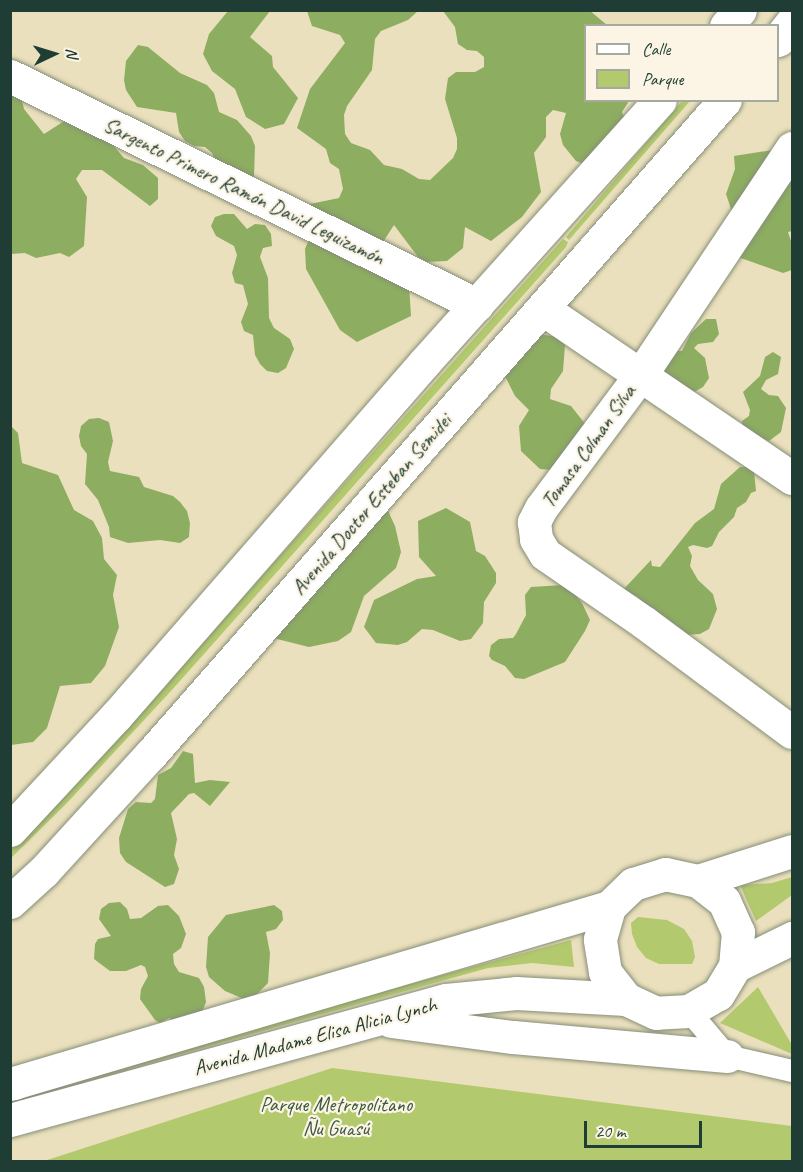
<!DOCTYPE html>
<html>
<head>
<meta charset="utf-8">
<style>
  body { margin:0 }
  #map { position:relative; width:803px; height:1172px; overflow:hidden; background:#ebe0bd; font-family:Caveat,sans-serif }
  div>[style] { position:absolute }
  .green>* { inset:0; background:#b2c96e }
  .forest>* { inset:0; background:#8dad61 }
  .roads { filter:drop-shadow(0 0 2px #858e78) drop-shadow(0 0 2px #858e78) }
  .lane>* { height:22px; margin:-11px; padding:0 11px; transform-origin:11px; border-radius:11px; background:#fff }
  .street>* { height:33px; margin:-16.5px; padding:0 16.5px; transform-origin:16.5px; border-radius:16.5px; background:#fff }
  .secondary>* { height:33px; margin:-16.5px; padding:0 16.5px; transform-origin:16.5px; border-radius:16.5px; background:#fff }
  .highway>* { height:33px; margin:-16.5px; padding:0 16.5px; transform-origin:16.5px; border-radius:16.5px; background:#fff }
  span { translate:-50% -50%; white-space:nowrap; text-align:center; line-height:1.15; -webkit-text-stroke:4.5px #fcf5e5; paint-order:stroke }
  .street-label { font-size:21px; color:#1f3d34 }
  .park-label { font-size:21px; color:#3c5940 }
  .frame { position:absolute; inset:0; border:12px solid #1f3d34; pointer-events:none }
  .legend { position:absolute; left:584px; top:24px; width:195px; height:78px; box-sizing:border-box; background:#fcf5e5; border:2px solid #a4ab9e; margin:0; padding:8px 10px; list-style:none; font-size:18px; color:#1f3d34 }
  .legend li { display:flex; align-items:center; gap:12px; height:30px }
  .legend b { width:30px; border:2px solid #a4ab9e }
  .north { position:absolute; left:24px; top:24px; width:60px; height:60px; -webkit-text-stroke:4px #fcf5e5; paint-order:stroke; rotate:86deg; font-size:16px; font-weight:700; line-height:24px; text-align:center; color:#1f3d34 }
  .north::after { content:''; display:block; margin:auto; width:21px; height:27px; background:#1f3d34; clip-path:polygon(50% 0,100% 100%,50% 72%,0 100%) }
  .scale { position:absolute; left:584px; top:1121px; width:118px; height:27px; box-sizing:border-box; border:3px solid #1f3d34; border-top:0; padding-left:8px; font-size:18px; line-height:21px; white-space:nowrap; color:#1f3d34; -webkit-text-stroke:4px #fcf5e5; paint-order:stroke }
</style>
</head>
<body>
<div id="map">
  <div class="green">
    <i style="clip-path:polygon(682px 101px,690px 101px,569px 240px,566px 237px)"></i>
    <i style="clip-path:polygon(563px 239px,568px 242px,566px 247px,171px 691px,66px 804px,11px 858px,11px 850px,62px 800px)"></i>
    <i style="clip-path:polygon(792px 877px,792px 895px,756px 921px,740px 885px,772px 883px)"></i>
    <i style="clip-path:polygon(638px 917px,667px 920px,684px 929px,692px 941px,695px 957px,692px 964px,659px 964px,646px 958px,637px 947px,632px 934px,631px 923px)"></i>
    <i style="clip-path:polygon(571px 940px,574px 967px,532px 963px,488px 968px,11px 1101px,11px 1093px)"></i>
    <i style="clip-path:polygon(758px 987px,792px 1045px,792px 1054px,720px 1023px)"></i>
    <i style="clip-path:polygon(332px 1068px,792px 1126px,792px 1161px,44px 1161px)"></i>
  </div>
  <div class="forest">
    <i style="clip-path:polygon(589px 10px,607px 25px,586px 26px,586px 100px,629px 101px,622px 112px,630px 132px,592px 167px,576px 161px,563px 145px,560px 134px,566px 113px,553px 110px,546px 117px,546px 137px,534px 153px,541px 192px,522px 217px,491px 241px,465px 227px,463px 248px,447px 261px,427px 262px,418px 257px,394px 225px,383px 242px,409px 285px,411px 316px,357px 342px,340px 330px,306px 269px,305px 249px,313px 230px,310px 204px,339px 198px,343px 189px,339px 169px,330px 163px,326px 149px,297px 128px,310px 89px,345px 43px,340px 35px,312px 26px,307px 11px,418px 11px,408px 20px,381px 31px,375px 39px,372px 70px,347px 106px,344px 115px,345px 134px,351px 143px,370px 150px,384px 165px,402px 169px,419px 179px,430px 180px,453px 158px,457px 149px,457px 138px,445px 99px,448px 78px,456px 72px,475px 72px,484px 67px,484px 57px,477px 51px,467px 50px,458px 44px,455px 27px,443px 11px)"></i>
    <i style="clip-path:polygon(228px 11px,270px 11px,250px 37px,272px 56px,273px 67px,298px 98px,284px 124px,265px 129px,246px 117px,235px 89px,212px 71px,203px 54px,209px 34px)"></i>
    <i style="clip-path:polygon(138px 45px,148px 47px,180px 73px,207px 85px,214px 93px,219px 112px,237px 120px,251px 136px,255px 146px,254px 177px,245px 184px,220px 171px,212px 153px,205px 147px,194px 146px,185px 141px,179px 132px,176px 113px,137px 107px,126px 90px,124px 80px,126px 61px)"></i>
    <i style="clip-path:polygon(10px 83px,19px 88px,24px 109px,44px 134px,69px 118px,89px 117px,124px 158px,143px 165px,158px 178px,158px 199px,150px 206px,102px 170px,82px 170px,76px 179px,87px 197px,84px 246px,69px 257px,60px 253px,36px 258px,25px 253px,11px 254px)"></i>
    <i style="clip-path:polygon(792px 147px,792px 231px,788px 232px,792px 244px,792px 270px,783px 273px,735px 256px,732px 212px,726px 194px,735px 169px,734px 156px)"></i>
    <i style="clip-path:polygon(224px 214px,234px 214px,247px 229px,255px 224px,265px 225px,271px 234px,272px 246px,263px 248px,260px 257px,268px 278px,269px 318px,274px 328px,290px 339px,294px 349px,286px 368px,278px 373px,267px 371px,260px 364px,255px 355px,253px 335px,244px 331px,241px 322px,248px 304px,243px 285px,235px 283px,232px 273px,237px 255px,234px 246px,216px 236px,211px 226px,215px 217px)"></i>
    <i style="clip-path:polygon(706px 319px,716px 319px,719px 334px,713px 342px,698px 344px,694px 348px,705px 358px,709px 378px,703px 387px,680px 400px,663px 389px,661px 363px,672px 351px,682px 351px,691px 333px)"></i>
    <i style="clip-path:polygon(532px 333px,558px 337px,565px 345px,563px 371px,551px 389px,550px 399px,571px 406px,594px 435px,596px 461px,587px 473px,540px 469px,521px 451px,519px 426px,529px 410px,515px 396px,503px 372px)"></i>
    <i style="clip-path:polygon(773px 352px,781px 357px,778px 374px,766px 380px,761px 389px,769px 395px,778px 396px,786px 408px,781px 432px,769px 441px,741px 432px,742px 421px,749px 416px,750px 410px,743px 392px,760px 376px,765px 357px)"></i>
    <i style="clip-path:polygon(99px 418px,109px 422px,113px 441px,108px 462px,110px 471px,139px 477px,144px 487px,173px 496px,180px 502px,187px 511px,190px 523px,189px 537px,180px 543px,160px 540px,128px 543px,110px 537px,109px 527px,98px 500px,85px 484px,87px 454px,81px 446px,79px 436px,81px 426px,89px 419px)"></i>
    <i style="clip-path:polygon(11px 426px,18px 433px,22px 463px,58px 475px,74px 510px,93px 521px,102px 538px,104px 559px,117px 575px,113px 595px,119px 627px,105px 666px,91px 683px,60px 686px,47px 728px,33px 742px,11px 745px)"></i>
    <i style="clip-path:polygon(740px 467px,750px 467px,754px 471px,756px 491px,751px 493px,746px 502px,737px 508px,734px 517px,719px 532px,712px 546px,707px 548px,693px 545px,688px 547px,692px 556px,690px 566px,698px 580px,713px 594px,717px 609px,709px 629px,700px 634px,684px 635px,636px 596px,622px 591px,651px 560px,652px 566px,660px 567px,695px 523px,714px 509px,721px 484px)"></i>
    <i style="clip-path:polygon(384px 502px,395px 526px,401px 552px,396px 568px,364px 596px,351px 632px,338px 641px,309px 647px,273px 638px,254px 610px,287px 577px)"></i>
    <i style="clip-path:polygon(446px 508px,470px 522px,476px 551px,485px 556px,496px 573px,496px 583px,484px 602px,483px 623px,471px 639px,460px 641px,433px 630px,422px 629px,407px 642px,398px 645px,376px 643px,364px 627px,374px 600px,417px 579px,436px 576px,419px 557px,418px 521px)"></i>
    <i style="clip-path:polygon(563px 585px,569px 587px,582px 603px,590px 620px,585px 631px,565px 662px,524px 679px,515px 678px,505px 666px,492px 660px,489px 656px,491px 645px,499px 639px,513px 638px,516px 634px,526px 615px,525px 595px,531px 587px)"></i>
    <i style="clip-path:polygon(183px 751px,193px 754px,195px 783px,210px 780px,230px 782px,210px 806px,194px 793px,189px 794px,171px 813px,177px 839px,174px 855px,179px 869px,174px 884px,165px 887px,126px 862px,120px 853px,119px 838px,128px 809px,136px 802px,151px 803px,155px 799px,158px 775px,171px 768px)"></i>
    <i style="clip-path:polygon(120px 902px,127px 909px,130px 919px,141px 918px,158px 906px,168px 905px,179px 916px,186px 934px,181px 948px,173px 954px,174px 964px,179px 972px,199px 978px,204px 987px,206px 1002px,200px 1017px,177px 1023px,169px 1018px,160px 1023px,155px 1020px,140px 999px,141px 989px,148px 976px,145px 967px,141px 965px,126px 971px,110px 971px,94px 959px,95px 944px,98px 939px,111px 936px,99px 919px,101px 909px,109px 903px)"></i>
    <i style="clip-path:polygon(274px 905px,282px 911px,283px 920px,276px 929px,266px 932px,270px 953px,268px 983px,254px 997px,244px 999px,225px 991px,209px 977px,206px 967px,208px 937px,226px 915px)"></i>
  </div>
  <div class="roads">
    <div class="lane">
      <i style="left:689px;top:1011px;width:59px;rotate:49.8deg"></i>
      <i style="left:727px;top:1056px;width:67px;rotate:13deg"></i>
    </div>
    <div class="street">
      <i style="left:10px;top:76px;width:520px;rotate:26.12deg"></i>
      <i style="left:792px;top:148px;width:272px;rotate:123.7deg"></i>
      <i style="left:641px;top:374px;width:167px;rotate:126.7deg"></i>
      <i style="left:541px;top:508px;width:16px;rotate:117deg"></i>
      <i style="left:534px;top:522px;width:17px;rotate:83deg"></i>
      <i style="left:536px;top:539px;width:17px;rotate:59deg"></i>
      <i style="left:545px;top:554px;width:121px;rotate:34.6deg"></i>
      <i style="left:645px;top:623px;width:183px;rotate:36.6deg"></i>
      <i style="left:543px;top:309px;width:301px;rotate:34.2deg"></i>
    </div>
    <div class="secondary">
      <i style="left:698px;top:881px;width:99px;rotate:-17.7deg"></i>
      <i style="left:735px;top:966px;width:64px;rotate:-26.2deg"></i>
      <i style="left:391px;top:1021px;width:123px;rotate:7.5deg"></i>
      <i style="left:513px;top:1037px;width:215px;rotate:5.1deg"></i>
      <i style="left:10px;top:1084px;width:625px;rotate:-16.46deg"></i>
      <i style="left:609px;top:907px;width:33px;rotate:-44deg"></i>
      <i style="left:633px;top:884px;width:34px;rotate:-17deg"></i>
      <i style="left:665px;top:874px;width:34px;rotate:12deg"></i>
      <i style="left:698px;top:881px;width:33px;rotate:38deg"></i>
      <i style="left:724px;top:901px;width:34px;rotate:66deg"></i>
      <i style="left:738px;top:932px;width:34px;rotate:95deg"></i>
      <i style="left:735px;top:966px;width:33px;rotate:121deg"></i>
      <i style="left:718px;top:994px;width:34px;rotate:150deg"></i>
      <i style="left:689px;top:1011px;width:33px;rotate:177deg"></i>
      <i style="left:656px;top:1013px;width:33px;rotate:-155deg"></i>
      <i style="left:626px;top:999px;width:34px;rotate:-128deg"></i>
      <i style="left:605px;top:972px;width:33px;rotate:-99deg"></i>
      <i style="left:600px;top:939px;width:33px;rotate:-74deg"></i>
      <i style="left:10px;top:1120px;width:452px;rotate:-15.4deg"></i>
      <i style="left:446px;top:1000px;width:70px;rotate:-5.7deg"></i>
      <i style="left:516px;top:993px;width:110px;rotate:3.1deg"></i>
    </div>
    <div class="highway">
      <i style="left:726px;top:26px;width:21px;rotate:-49deg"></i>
      <i style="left:778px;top:40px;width:23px;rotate:-52deg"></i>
      <i style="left:10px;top:830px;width:157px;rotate:-47.1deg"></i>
      <i style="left:117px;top:715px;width:467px;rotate:-48.9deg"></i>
      <i style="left:424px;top:363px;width:353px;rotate:-48.1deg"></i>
      <i style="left:10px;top:902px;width:46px;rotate:-42.4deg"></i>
      <i style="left:44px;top:871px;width:159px;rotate:-47.6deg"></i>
      <i style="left:151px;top:754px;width:870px;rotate:-48.73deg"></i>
      <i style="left:10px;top:1083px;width:4px"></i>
    </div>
  </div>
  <div class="street-label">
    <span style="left:244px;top:191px;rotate:26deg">Sargento Primero Ramón David Leguizamón</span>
    <span style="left:588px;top:446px;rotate:-54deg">Tomasa Colman Silva</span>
    <span style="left:371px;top:504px;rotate:-49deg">Avenida Doctor Esteban Semidei</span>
    <span style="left:315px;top:1036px;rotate:-15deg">Avenida Madame Elisa Alicia Lynch</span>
  </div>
  <div class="park-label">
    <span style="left:336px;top:1116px">Parque Metropolitano<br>Ñu Guasú</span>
  </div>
  <div class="frame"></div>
  <ul class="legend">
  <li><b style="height:8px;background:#fff"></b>Calle</li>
  <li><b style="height:16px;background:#b2c96e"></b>Parque</li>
  </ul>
  <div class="north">N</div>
  <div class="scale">20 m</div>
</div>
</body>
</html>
